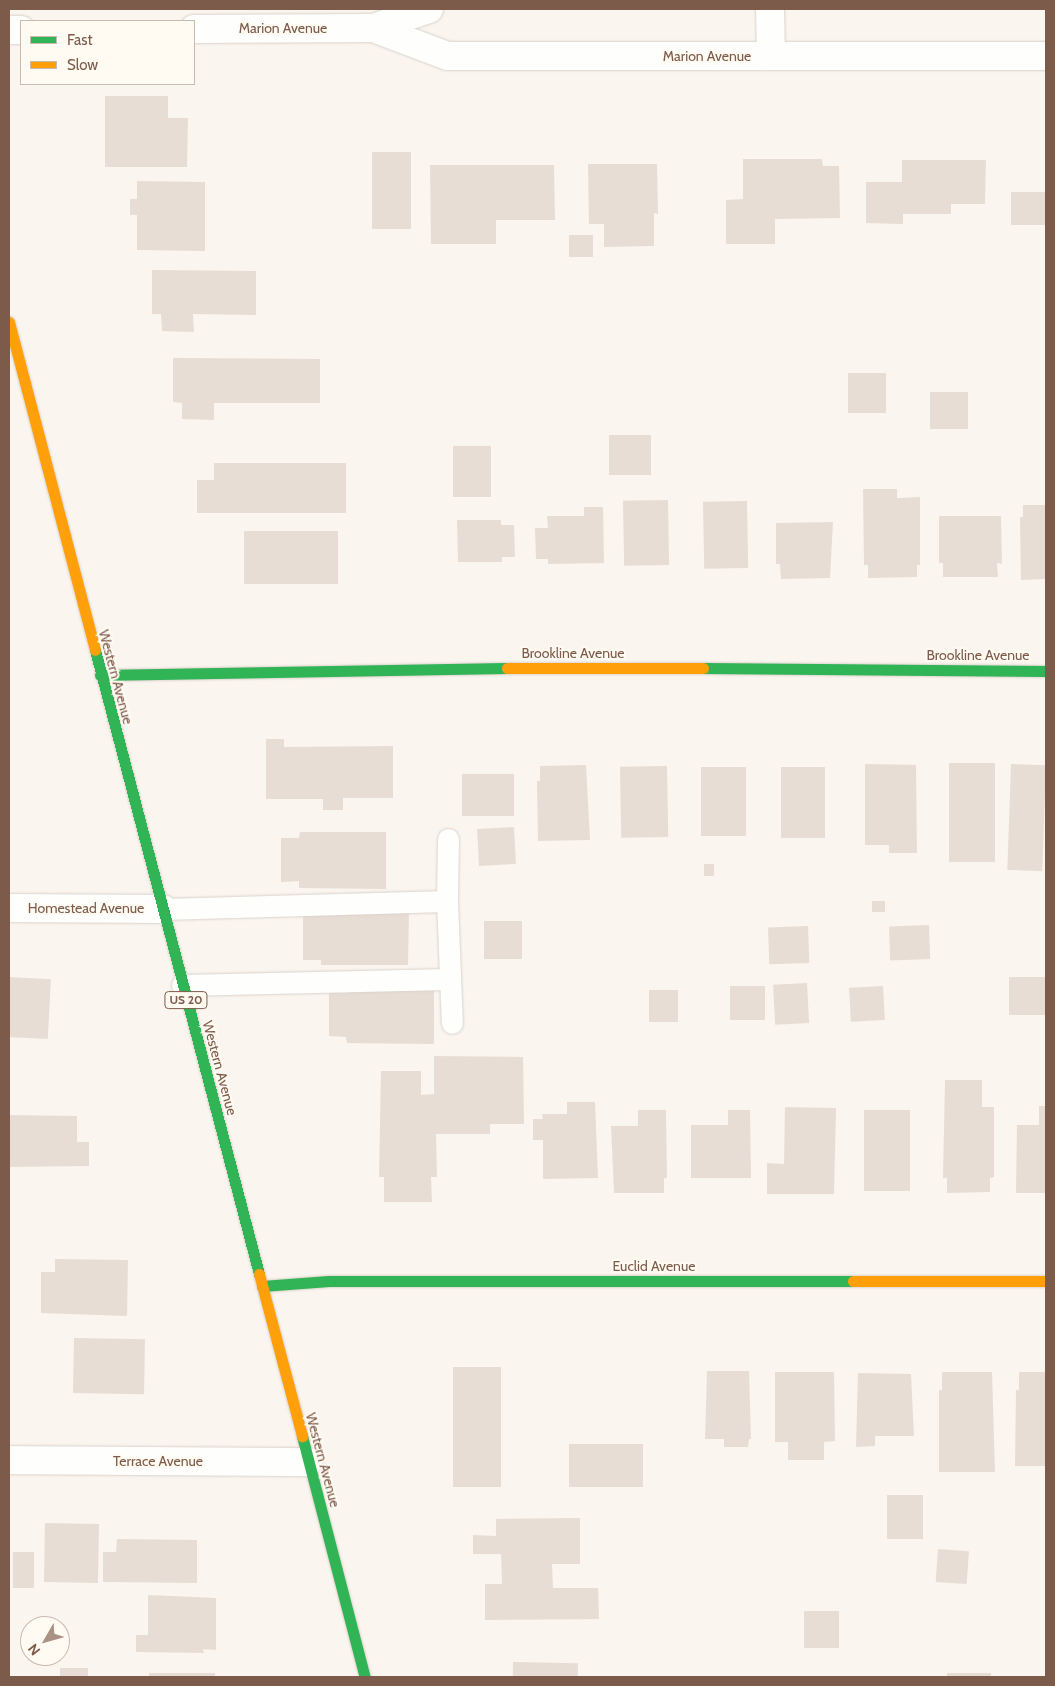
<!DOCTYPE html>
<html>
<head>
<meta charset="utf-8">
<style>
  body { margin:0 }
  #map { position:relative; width:1055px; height:1686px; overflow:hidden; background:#faf5ee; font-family:Cabin,sans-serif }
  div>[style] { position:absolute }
  .building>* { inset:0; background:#e7ddd5; transform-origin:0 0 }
  .roads { filter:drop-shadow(0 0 1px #dad2cc) drop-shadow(0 0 1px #dad2cc) }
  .lane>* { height:21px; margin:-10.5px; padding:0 10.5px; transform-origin:10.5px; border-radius:10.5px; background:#fefefc }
  .street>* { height:28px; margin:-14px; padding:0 14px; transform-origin:14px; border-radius:14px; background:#fefefc }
  .fast>* { height:11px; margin:-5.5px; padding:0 5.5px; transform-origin:5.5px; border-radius:5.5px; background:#30b455 }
  .slow>* { height:11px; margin:-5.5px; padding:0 5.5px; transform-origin:5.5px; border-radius:5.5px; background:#ff9f0a }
  span { translate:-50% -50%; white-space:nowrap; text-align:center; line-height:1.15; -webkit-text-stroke:4px #fffaf2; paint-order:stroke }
  .shield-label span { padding:1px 4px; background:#fffaf2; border:1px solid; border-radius:4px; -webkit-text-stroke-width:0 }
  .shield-label { font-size:12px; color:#7d5b4a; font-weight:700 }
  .street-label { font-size:14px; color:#7d5b4a }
  .frame { position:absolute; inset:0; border:10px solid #7d5b4a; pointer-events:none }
  .legend { position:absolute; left:20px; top:20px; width:175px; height:65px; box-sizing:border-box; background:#fffaf2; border:1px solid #cbbaaf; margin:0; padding:6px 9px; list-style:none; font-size:15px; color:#7d5b4a }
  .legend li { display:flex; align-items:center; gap:10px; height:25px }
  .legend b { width:25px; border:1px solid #cbbaaf }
  .north { position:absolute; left:20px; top:1616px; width:50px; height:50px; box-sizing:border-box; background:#fffaf2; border:1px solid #cbbaaf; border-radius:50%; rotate:232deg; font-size:14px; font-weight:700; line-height:20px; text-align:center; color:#7d5b4a }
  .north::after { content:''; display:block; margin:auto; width:18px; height:22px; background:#a99183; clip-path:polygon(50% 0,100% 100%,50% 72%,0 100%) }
</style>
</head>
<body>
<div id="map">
  <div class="building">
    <i style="clip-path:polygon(105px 96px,168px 96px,168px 118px,188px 118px,187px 167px,105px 167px)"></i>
    <i style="left:372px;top:152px;width:39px;height:77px"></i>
    <i style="clip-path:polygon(743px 159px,822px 159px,823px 166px,839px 166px,840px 218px,775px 219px,775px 244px,726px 244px,726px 200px,743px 199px)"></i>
    <i style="clip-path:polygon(902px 160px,986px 160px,985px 204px,951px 204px,951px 214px,903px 214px,903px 224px,866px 223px,866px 182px,902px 182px)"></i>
    <i style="clip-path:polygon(588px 164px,657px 164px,658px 214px,654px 213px,654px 246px,604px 247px,604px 224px,589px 224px)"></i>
    <i style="clip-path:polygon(430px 165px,554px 165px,555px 220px,496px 220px,496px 244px,431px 244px)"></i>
    <i style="clip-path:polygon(137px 181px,205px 182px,205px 251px,137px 250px,137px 215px,130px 215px,130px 199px,137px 199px)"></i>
    <i style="left:1011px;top:192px;width:35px;height:33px"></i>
    <i style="left:569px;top:235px;width:24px;height:22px"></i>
    <i style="clip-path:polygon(152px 270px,256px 271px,256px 315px,193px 314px,194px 332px,162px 331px,161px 314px,152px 314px)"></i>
    <i style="clip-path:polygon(173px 358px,320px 359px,320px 403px,214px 403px,214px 420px,182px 419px,182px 403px,173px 402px)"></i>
    <i style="left:886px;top:373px;width:40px;height:38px;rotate:90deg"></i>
    <i style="left:930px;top:392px;width:38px;height:37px"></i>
    <i style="left:651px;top:435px;width:40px;height:42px;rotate:90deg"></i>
    <i style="left:453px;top:446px;width:38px;height:51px"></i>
    <i style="clip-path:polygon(214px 463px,346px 463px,346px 513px,197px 513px,197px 480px,214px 480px)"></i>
    <i style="clip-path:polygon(863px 489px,897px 489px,897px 498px,920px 497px,920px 565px,917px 565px,917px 577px,868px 578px,868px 565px,864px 565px)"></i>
    <i style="left:668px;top:500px;width:65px;height:45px;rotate:89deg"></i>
    <i style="left:747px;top:501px;width:67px;height:44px;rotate:89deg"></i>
    <i style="clip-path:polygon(1023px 505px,1046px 505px,1046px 579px,1021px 580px,1020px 517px,1023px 517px)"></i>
    <i style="clip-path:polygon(584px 507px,603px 507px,604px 563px,548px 564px,548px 559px,536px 559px,535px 528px,548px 528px,547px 516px,584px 516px)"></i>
    <i style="clip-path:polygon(939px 516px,1001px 516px,1002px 564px,997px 563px,998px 577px,943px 577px,943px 563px,939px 563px)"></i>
    <i style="clip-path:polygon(457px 520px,501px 520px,501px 525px,514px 525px,515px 557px,502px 557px,502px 562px,458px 562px)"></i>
    <i style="clip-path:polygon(833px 522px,830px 578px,781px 579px,780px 564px,776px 564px,776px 523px)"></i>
    <i style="left:244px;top:531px;width:94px;height:53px"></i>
    <i style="clip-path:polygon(266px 739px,284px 739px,284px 747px,393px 746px,393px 798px,343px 798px,343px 810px,323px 810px,323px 799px,266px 799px)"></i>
    <i style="left:949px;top:763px;width:46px;height:99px"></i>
    <i style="clip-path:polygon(865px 764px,916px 765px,917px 853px,889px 853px,889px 845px,865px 845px)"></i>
    <i style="left:1011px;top:764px;width:35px;height:106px;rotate:2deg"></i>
    <i style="clip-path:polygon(586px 765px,590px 840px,538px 841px,537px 781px,540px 781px,540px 766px)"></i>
    <i style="left:667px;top:766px;width:71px;height:47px;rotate:89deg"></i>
    <i style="left:701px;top:767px;width:45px;height:69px"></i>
    <i style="left:781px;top:767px;width:44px;height:71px"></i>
    <i style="left:514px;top:774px;width:42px;height:52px;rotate:90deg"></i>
    <i style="left:514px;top:827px;width:37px;height:37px;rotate:87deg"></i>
    <i style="clip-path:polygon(300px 832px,386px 832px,386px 889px,299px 888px,299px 881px,281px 882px,281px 838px,299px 838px)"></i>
    <i style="left:714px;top:864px;width:12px;height:10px;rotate:90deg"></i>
    <i style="left:872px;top:901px;width:13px;height:11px"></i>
    <i style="clip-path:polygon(409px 908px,408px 965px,321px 965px,321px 960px,303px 960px,303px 912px)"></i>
    <i style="left:522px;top:921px;width:38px;height:38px;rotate:90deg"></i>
    <i style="left:929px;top:925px;width:34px;height:40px;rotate:88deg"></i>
    <i style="left:808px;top:926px;width:37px;height:40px;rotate:88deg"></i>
    <i style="left:9px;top:977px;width:42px;height:60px;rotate:3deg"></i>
    <i style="left:1046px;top:977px;width:38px;height:37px;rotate:90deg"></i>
    <i style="left:807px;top:983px;width:40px;height:34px;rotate:87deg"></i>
    <i style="clip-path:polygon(346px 986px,434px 986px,434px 1044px,347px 1043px,346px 1037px,329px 1036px,329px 993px,347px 993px)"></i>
    <i style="left:730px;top:986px;width:35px;height:34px"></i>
    <i style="left:883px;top:986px;width:34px;height:34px;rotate:87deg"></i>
    <i style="left:649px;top:990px;width:29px;height:32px"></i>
    <i style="clip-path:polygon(434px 1056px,523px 1057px,524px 1124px,490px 1124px,490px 1134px,436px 1134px,437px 1177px,431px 1177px,432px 1202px,384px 1202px,384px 1177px,379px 1177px,381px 1071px,421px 1071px,421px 1095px,434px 1094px)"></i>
    <i style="clip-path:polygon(945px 1080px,982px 1080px,982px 1107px,994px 1107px,994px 1177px,990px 1178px,990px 1192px,947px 1193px,947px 1178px,943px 1178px)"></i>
    <i style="clip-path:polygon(567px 1102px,595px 1102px,598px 1178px,543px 1179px,543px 1140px,533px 1140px,533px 1119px,543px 1119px,542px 1114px,567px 1114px)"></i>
    <i style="clip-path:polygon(1039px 1106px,1046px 1106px,1046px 1193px,1016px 1193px,1017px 1125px,1039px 1125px)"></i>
    <i style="clip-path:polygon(785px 1107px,836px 1108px,834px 1194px,767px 1194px,767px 1163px,784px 1164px)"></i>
    <i style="clip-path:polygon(638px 1110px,666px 1110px,667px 1178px,664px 1178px,664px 1193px,614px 1193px,611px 1126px,638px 1126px)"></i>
    <i style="clip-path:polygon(728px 1110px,750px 1110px,751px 1178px,691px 1178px,691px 1125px,728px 1125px)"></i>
    <i style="left:864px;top:1110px;width:46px;height:81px"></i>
    <i style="clip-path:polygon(9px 1115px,77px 1116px,77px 1142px,89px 1142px,89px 1166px,9px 1167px)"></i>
    <i style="clip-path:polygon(55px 1259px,128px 1260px,127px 1316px,41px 1313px,41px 1272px,55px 1272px)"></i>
    <i style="left:74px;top:1338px;width:71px;height:55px;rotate:1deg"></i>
    <i style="left:453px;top:1367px;width:48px;height:120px"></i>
    <i style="clip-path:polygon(707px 1371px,749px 1371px,751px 1439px,749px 1439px,748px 1447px,724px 1447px,724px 1439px,705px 1439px)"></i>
    <i style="clip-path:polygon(775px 1372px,834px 1372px,835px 1441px,824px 1442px,824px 1460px,788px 1460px,788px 1442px,775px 1442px)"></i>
    <i style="clip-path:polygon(942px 1372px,992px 1372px,995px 1472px,939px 1472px,939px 1390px,942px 1390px)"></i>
    <i style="clip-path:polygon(1019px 1372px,1046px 1372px,1046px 1466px,1015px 1466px,1016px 1390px,1019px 1390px)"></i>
    <i style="clip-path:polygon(858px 1373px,911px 1374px,914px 1436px,875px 1436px,875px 1446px,856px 1447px)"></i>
    <i style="left:643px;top:1444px;width:43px;height:74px;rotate:90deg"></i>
    <i style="left:887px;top:1495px;width:36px;height:44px"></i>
    <i style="clip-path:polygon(580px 1518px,580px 1564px,552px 1564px,553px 1588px,598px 1588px,599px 1619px,485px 1620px,485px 1584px,502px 1584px,501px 1554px,473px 1554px,473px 1535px,496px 1536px,496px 1519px)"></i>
    <i style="left:45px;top:1523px;width:54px;height:59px;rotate:1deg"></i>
    <i style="clip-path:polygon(117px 1539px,197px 1540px,197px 1583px,103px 1582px,103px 1552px,116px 1552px)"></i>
    <i style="left:938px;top:1549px;width:31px;height:33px;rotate:4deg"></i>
    <i style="left:13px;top:1552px;width:21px;height:36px"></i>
    <i style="clip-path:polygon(148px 1595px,216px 1598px,216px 1650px,203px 1649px,204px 1653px,136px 1652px,136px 1635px,148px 1635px)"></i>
    <i style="left:839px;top:1611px;width:37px;height:35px;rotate:90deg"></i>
    <i style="left:513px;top:1662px;width:65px;height:15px;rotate:1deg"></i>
    <i style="left:60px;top:1668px;width:28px;height:9px"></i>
    <i style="left:149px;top:1673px;width:66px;height:4px"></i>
    <i style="left:947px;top:1673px;width:44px;height:4px"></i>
  </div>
  <div class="roads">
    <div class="lane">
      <i style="left:447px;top:901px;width:122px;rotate:87.7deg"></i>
      <i style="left:163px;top:909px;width:284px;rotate:-1.6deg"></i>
      <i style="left:447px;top:901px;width:62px;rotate:-89.1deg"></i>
      <i style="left:182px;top:985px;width:267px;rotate:-1.3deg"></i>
    </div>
    <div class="street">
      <i style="left:770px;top:9px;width:47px;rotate:88.8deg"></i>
      <i style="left:373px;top:28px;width:80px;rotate:20.5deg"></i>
      <i style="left:448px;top:56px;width:598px"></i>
      <i style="left:194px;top:29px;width:179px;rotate:-0.3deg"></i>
      <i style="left:373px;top:28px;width:59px;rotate:-18.7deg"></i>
      <i style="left:9px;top:30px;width:12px"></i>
      <i style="left:9px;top:908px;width:154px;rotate:0.4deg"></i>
      <i style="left:9px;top:1460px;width:299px;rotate:0.4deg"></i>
    </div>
    <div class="fast">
      <i style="left:95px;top:650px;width:645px;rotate:75.27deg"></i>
      <i style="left:703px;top:668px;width:343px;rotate:0.5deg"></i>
      <i style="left:100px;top:675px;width:407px;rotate:-1deg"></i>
      <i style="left:262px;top:1286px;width:67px;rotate:-4.3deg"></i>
      <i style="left:329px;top:1281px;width:524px"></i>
      <i style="left:302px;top:1436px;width:249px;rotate:75.4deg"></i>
    </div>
    <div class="slow">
      <i style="left:9px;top:322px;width:339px;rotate:75.3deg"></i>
      <i style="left:507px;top:668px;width:196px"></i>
      <i style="left:259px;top:1274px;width:168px;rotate:75.1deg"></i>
      <i style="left:853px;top:1281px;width:193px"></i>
    </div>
  </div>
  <div class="shield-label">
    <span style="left:186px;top:1000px">US 20</span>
  </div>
  <div class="street-label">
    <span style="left:283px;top:28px">Marion Avenue</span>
    <span style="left:707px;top:56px">Marion Avenue</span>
    <span style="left:573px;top:653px">Brookline Avenue</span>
    <span style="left:978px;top:655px">Brookline Avenue</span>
    <span style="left:116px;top:677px;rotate:75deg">Western Avenue</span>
    <span style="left:86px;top:908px">Homestead Avenue</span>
    <span style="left:220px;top:1068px;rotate:75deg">Western Avenue</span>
    <span style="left:654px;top:1266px">Euclid Avenue</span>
    <span style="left:323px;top:1460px;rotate:75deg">Western Avenue</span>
    <span style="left:158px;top:1461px">Terrace Avenue</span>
  </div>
  <div class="frame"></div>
  <ul class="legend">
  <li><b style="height:6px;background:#30b455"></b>Fast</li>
  <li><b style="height:6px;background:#ff9f0a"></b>Slow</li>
  </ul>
  <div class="north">N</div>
</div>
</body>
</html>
